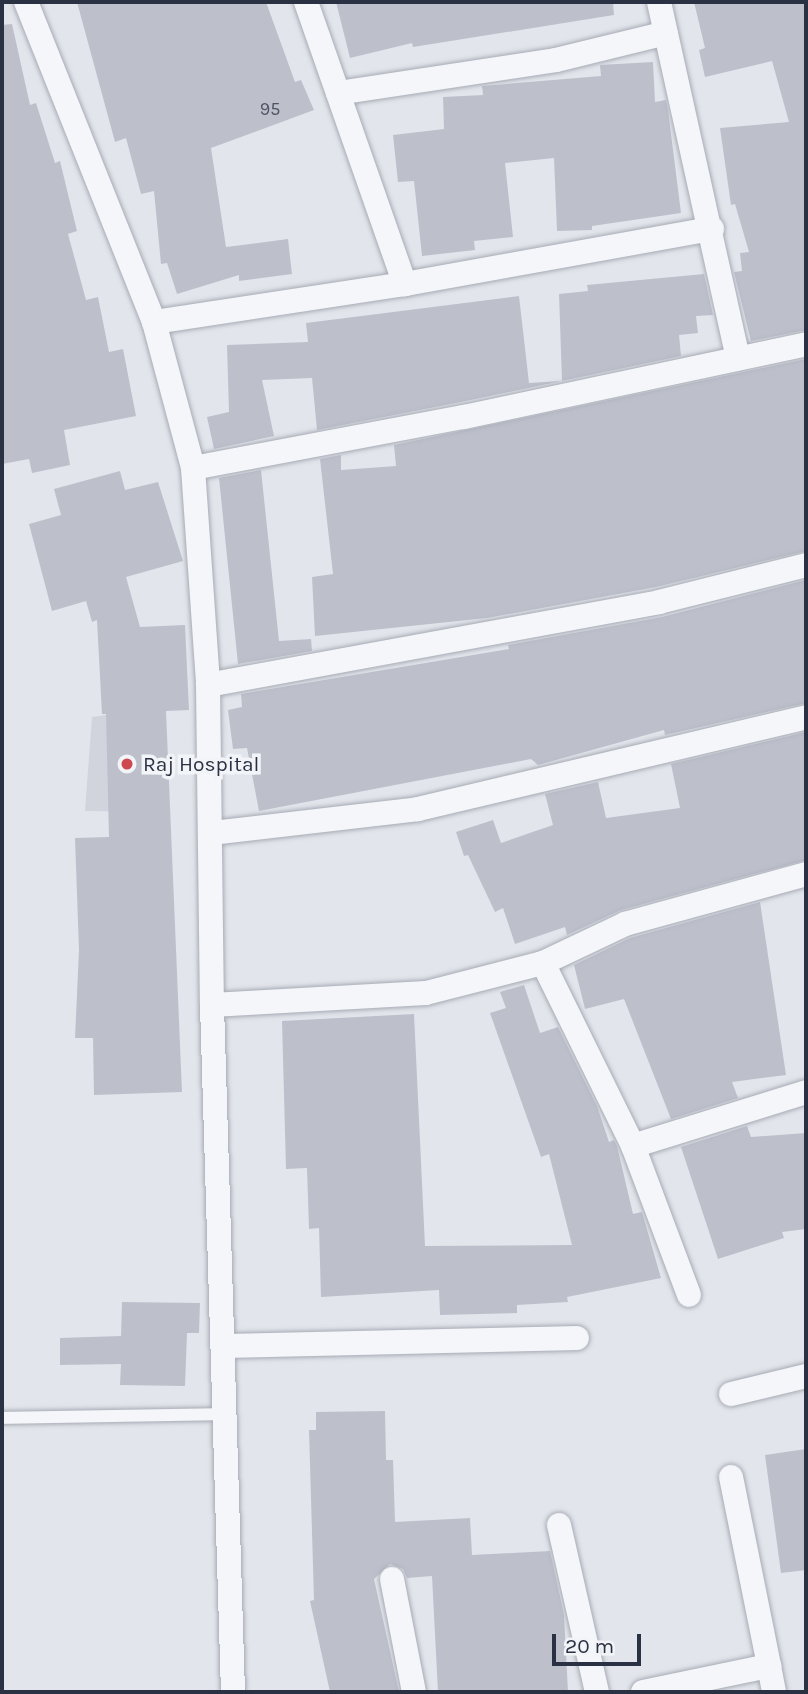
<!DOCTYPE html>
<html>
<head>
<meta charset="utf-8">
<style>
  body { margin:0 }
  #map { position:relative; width:808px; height:1694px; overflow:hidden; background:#e2e5eb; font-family:Karla,sans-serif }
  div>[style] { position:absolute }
  .built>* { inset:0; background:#d1d4dd }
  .building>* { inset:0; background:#bdc0cb }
  .roads { filter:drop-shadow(0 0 2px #a7abb5) drop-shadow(0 0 2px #a7abb5) }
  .lane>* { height:12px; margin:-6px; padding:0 6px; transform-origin:6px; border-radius:6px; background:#f5f6f9 }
  .street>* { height:24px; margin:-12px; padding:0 12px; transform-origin:12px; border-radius:12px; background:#f5f6f9 }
  .dots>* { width:19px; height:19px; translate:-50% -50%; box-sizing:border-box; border:4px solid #f2f4f8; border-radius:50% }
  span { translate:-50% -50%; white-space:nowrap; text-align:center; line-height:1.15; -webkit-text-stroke:7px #f2f4f8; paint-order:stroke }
  .number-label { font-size:18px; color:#4f5565 }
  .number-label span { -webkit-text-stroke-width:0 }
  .poi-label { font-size:21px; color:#2a3143 }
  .left { translate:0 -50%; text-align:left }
  .frame { position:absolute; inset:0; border:4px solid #2a3143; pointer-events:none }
  .scale { position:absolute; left:552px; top:1634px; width:89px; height:32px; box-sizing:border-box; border:4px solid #2a3143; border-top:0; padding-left:9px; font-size:21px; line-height:24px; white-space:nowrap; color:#2a3143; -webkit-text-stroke:5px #f2f4f8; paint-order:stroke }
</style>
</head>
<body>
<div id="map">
  <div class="built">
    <i style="clip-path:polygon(165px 707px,166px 812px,85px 811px,92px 717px)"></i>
  </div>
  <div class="building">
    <i style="clip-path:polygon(77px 2px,266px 2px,295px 82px,301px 80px,314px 110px,211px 148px,226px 247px,288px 239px,292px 274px,239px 281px,239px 275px,177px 294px,167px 263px,161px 264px,154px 191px,141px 194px,126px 138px,115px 142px)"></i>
    <i style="clip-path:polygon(336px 2px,613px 2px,614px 15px,413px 47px,412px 43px,350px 58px)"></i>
    <i style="clip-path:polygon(694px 2px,806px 2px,806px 330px,751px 341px,734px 272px,742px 271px,740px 253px,749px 252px,735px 204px,731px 205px,720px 128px,789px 122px,772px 61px,705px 77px,699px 50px,705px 48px)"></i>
    <i style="clip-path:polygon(12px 24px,30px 105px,36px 103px,55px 163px,60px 161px,77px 231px,68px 234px,86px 300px,98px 297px,109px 352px,123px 349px,136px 416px,64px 430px,70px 465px,32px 473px,29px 459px,2px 464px,2px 25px)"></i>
    <i style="clip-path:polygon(653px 62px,655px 102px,666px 100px,668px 110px,681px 213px,592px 226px,592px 230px,557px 231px,554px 158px,505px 163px,513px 237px,474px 241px,475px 250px,422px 256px,414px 181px,398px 182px,393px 135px,444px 129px,443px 97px,483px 95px,482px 86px,601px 76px,600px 65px)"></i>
    <i style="clip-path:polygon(704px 274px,713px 315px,696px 316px,698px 333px,679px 335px,681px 356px,461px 402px,317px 430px,312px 378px,262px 380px,274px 436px,214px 449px,207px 417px,229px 412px,227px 345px,308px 342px,306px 323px,519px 296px,529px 383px,562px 381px,559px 294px,588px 291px,587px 285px)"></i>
    <i style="clip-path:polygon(806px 359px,806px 551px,656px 587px,487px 618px,315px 636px,312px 577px,333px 574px,320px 459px,341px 455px,341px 470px,396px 466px,394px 445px)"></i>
    <i style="clip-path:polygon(261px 470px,279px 641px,311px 639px,312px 651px,238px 664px,219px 478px)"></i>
    <i style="clip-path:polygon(120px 471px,125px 490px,158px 482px,183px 561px,126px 577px,140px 627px,185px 625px,189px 710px,166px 711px,182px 1092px,94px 1095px,93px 1038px,75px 1038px,79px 950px,75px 838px,109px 837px,106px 714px,102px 714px,97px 620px,92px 622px,86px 601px,52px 611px,29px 524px,61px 515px,54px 489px)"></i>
    <i style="clip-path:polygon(806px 580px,806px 703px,665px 735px,664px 730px,538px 765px,531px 759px,259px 811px,247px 748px,233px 749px,228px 710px,242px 707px,241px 694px,509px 649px,508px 645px,662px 617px)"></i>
    <i style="clip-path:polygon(806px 732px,806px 860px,621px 910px,567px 935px,565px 927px,515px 944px,503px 908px,495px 912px,468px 855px,464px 856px,456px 832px,493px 820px,501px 843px,553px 825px,545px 794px,598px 782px,606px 818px,680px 808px,671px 764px)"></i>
    <i style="clip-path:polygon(760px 902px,786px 1075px,732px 1082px,738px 1098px,671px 1119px,624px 999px,585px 1009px,574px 965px,630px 938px)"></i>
    <i style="clip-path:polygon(524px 985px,540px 1033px,558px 1027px,597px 1106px,609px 1142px,614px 1140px,617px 1146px,633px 1214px,642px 1212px,661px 1278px,567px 1297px,568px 1302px,517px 1305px,517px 1313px,440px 1315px,439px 1290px,321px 1297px,319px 1228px,309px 1229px,307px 1168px,286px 1169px,282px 1021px,414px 1014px,425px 1246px,572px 1245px,549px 1154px,541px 1157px,490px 1013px,506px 1008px,500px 992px)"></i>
    <i style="clip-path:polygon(747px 1126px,751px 1137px,806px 1133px,806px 1229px,782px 1232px,784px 1238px,718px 1259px,681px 1147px)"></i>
    <i style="clip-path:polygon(122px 1302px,200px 1303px,199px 1333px,187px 1333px,185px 1386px,120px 1385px,121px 1364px,60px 1365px,60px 1338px,121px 1336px)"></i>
    <i style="clip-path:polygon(385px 1411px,386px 1460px,393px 1460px,395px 1522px,470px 1518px,472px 1555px,550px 1551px,564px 1615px,568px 1692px,438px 1692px,432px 1576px,407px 1578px,403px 1569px,390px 1564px,374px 1579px,399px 1692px,330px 1692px,310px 1601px,314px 1600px,309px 1430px,316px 1430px,316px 1412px)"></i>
    <i style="clip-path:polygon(806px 1449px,806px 1570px,781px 1573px,765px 1455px)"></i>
  </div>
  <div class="roads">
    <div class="lane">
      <i style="left:2px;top:1418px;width:222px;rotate:-1deg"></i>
    </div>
    <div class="street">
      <i style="left:26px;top:2px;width:345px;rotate:68.2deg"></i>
      <i style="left:154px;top:322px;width:254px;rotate:-8.6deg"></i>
      <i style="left:306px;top:2px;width:299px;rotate:70.7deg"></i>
      <i style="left:405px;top:284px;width:312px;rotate:-10.2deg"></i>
      <i style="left:659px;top:2px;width:365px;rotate:77.5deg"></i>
      <i style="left:338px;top:93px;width:220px;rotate:-8.6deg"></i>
      <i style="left:556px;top:60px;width:113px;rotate:-13.8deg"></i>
      <i style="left:154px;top:322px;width:151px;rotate:75deg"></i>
      <i style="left:193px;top:468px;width:276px;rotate:-10.7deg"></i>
      <i style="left:464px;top:417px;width:350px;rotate:-12deg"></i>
      <i style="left:193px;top:468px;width:218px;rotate:86deg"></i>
      <i style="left:208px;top:685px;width:320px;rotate:89.3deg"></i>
      <i style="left:212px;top:1005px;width:687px;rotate:88.25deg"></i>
      <i style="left:208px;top:685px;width:459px;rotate:-10.4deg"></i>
      <i style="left:659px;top:602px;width:152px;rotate:-14.1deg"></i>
      <i style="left:212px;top:833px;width:207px;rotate:-6.6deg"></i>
      <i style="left:418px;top:809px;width:399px;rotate:-13.3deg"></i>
      <i style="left:543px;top:963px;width:204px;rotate:63.8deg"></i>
      <i style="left:633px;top:1146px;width:159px;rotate:69.4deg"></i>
      <i style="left:212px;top:1005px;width:214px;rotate:-3.2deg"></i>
      <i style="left:426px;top:993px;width:121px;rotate:-14.4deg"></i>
      <i style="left:543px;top:963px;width:91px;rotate:-25.4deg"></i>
      <i style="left:625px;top:924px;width:188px;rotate:-15.4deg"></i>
      <i style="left:633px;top:1146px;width:181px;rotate:-17.3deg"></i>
      <i style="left:226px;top:1346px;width:351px;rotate:-1.3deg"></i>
      <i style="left:731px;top:1394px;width:77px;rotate:-13.5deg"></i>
      <i style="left:731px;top:1477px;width:193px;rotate:78.6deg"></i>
      <i style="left:559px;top:1525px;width:171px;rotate:77.2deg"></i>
      <i style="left:392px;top:1579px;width:115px;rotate:79deg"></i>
      <i style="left:643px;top:1692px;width:129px;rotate:-11.7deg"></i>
      <i style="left:769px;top:1666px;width:26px;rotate:79deg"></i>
    </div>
  </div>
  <div class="dots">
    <i style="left:127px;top:764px;background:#ce494f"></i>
  </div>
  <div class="number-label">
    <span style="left:270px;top:109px">95</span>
  </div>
  <div class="poi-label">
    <span class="left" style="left:143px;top:764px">Raj Hospital</span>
  </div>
  <div class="frame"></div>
  <div class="scale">20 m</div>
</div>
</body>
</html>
